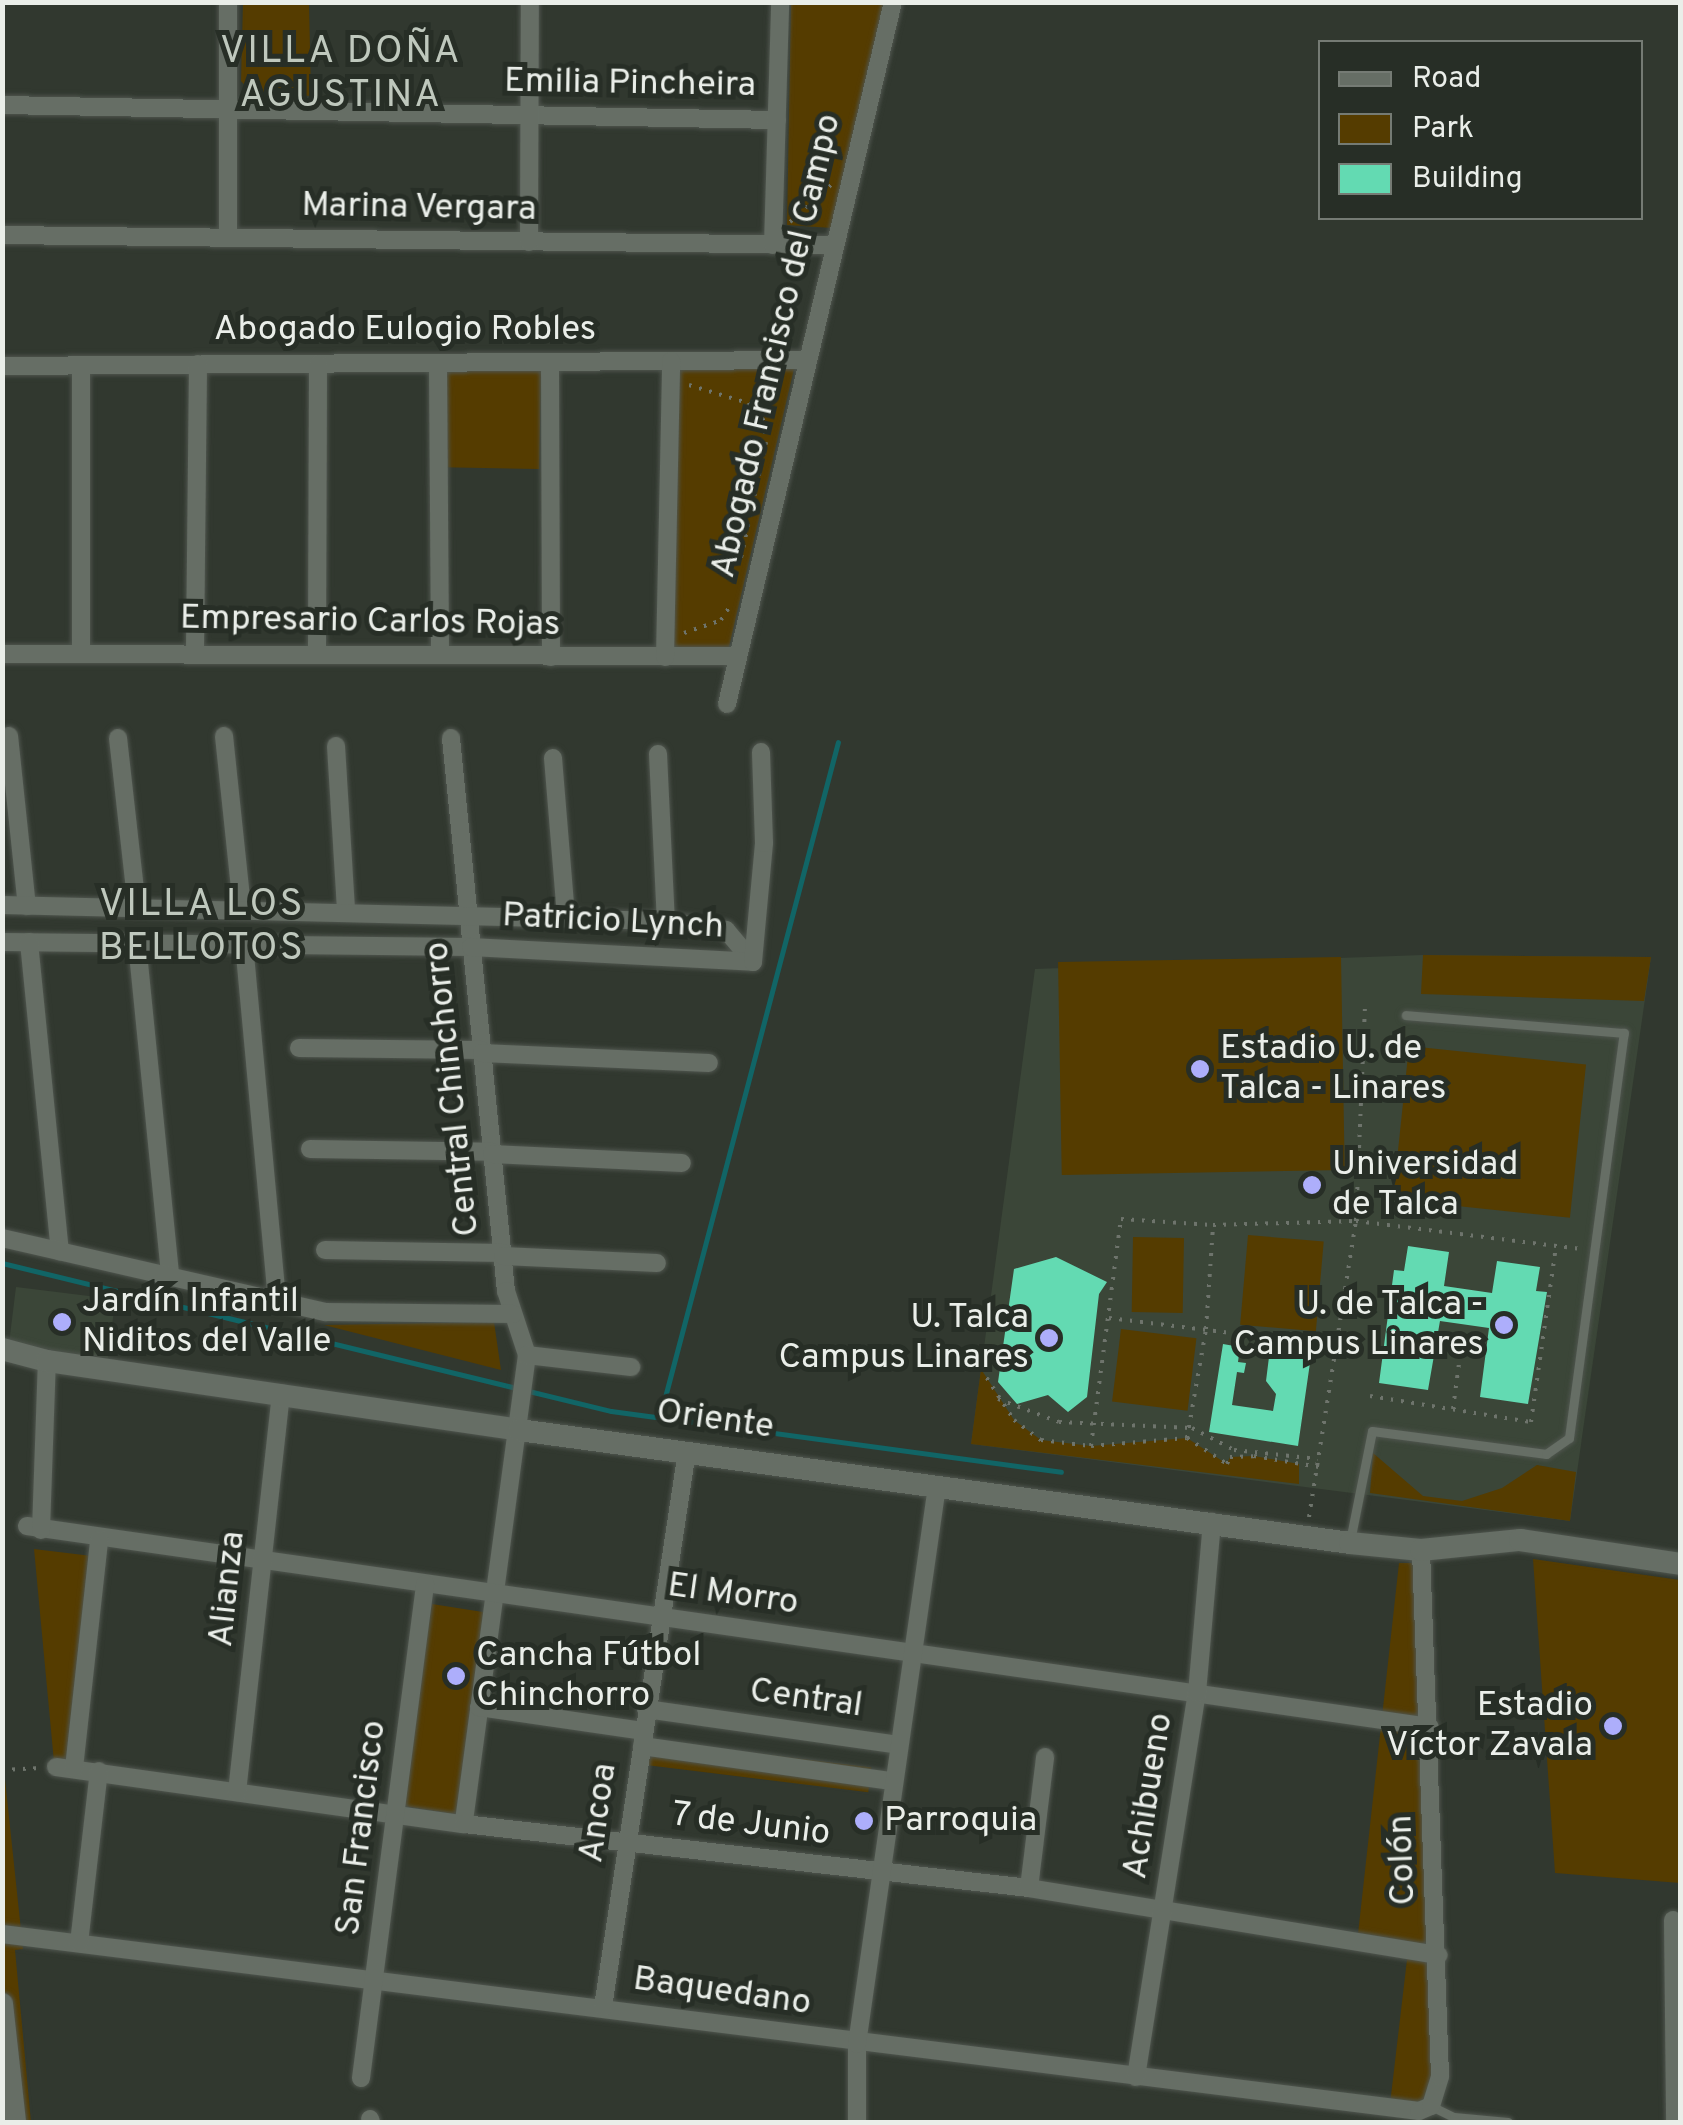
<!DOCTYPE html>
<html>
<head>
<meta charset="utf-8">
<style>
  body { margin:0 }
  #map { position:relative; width:1683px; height:2125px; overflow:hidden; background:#31382f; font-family:Overpass,sans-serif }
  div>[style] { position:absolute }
  .built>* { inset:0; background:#3b4638; transform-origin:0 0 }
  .green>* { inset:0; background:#553c00; transform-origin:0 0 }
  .stream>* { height:5px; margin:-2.5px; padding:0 2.5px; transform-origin:2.5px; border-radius:2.5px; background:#116566 }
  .building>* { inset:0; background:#63dab2 }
  .path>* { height:4px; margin-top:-2px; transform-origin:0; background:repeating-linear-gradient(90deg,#6e746c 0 2.5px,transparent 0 10.5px) }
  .roads { filter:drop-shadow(0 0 2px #4f554e) drop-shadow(0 0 2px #4f554e) }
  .service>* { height:9px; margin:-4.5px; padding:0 4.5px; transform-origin:4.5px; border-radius:4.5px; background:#666e65 }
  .minor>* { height:18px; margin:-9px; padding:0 9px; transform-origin:9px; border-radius:9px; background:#666e65 }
  .tertiary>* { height:22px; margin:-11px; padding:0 11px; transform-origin:11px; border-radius:11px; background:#666e65 }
  .dots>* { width:28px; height:28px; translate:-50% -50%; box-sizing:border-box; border:5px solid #272e26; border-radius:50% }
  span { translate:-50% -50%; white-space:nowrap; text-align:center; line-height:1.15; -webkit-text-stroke:10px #272e26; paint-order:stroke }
  .street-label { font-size:35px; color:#eaeee9 }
  .poi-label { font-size:35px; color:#eaeee9 }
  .left { translate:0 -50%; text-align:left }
  .right { translate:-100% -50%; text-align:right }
  .neighbourhood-label { font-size:38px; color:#bfc8bd; letter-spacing:2.5px }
  .frame { position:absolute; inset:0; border:5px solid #eaeee9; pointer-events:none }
  .legend { position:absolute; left:1318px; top:40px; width:325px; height:180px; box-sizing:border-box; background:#272e26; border:2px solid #757b74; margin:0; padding:12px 18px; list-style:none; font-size:30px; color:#eaeee9 }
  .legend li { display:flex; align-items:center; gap:20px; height:50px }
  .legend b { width:50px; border:2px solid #757b74 }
</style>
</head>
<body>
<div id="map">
  <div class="built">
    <i style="clip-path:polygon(1423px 955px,1651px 957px,1570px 1521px,971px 1444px,1035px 969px)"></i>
    <i style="left:16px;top:1287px;width:100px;height:59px;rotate:7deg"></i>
  </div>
  <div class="green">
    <i style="clip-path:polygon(243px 3px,309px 3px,311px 96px,250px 91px,241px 81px)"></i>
    <i style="clip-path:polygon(791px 3px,884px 3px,832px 228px,787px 225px)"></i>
    <i style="clip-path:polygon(679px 368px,794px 369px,729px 647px,673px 648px)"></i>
    <i style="left:541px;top:369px;width:100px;height:96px;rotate:91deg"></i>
    <i style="clip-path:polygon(1423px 955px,1651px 957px,1644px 1001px,1421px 994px)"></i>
    <i style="left:1341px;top:957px;width:213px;height:283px;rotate:89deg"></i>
    <i style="left:1409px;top:1046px;width:178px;height:154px;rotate:6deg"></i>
    <i style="left:1248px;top:1235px;width:76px;height:90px;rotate:5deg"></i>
    <i style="left:1133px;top:1237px;width:51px;height:75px;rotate:1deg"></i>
    <i style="clip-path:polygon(494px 1322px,501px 1370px,324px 1325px)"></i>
    <i style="left:1121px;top:1329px;width:76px;height:73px;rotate:7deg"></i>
    <i style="clip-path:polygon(981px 1369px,1014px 1420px,1041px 1440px,1091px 1446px,1187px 1438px,1227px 1464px,1230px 1457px,1254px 1456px,1299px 1464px,1299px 1484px,971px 1444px)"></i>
    <i style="clip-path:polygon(1373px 1453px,1423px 1496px,1462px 1501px,1502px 1488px,1537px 1465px,1576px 1472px,1570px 1521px,1370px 1493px)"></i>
    <i style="clip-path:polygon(34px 1549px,100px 1557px,72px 1763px,54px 1762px)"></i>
    <i style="clip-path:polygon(1533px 1559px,1680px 1580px,1680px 1883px,1555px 1873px)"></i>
    <i style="clip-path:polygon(1399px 1563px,1418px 1563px,1435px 1948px,1430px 2108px,1390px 2104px,1408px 1951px,1357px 1943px)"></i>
    <i style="left:432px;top:1604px;width:58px;height:204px;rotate:9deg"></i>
    <i style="left:647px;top:1740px;width:226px;height:25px;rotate:7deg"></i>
    <i style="clip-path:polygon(2px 1751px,23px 1949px,15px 1950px,31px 2122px,17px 2122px,3px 1973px)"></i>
  </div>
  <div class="stream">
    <i style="left:2px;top:1263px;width:627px;rotate:13.66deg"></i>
    <i style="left:611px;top:1411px;width:454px;rotate:7.7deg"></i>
    <i style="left:660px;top:1416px;width:697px;rotate:-75.21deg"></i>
  </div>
  <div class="building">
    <i style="clip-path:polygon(1408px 1246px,1449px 1252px,1444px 1286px,1492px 1293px,1497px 1261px,1540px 1267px,1536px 1291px,1547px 1292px,1528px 1404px,1480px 1397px,1489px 1328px,1440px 1321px,1428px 1390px,1379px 1383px,1394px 1270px,1404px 1271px)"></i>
    <i style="clip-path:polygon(1056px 1257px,1107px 1282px,1099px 1294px,1087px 1397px,1068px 1412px,1048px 1395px,1017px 1404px,998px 1382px,1014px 1269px)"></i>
    <i style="clip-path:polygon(1223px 1344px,1240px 1347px,1238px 1362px,1246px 1363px,1244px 1373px,1237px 1372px,1232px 1405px,1273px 1411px,1276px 1394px,1266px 1381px,1270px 1349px,1311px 1356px,1298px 1446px,1209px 1432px)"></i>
  </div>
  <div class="path">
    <i style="left:790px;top:222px;width:55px;rotate:-42.1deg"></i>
    <i style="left:689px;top:385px;width:62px;rotate:17deg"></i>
    <i style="left:748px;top:403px;width:24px;rotate:48deg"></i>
    <i style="left:764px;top:421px;width:21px;rotate:85deg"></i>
    <i style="left:766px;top:442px;width:119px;rotate:102.2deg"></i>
    <i style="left:684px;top:633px;width:39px;rotate:-19deg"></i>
    <i style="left:721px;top:620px;width:17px;rotate:-57deg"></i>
    <i style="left:1109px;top:1318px;width:231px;rotate:7deg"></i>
    <i style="left:981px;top:1369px;width:61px;rotate:57.1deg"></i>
    <i style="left:1014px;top:1420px;width:34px;rotate:37deg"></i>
    <i style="left:1041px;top:1440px;width:50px;rotate:6.8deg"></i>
    <i style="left:1091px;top:1446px;width:96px;rotate:-4.8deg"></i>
    <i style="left:1187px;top:1438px;width:48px;rotate:33deg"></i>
    <i style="left:1227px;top:1464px;width:8px;rotate:-67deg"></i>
    <i style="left:1230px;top:1457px;width:24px;rotate:-2deg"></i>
    <i style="left:1254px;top:1456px;width:66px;rotate:9.6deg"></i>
    <i style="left:1370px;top:1396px;width:163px;rotate:9.2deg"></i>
    <i style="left:1531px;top:1422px;width:177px;rotate:-81.9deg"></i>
    <i style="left:998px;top:1399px;width:65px;rotate:20.7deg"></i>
    <i style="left:1059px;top:1422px;width:133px;rotate:2.6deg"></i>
    <i style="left:1192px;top:1428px;width:47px;rotate:27.6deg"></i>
    <i style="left:1234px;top:1450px;width:84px;rotate:6.1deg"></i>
    <i style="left:1453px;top:1409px;width:69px;rotate:-82.5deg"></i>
    <i style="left:1187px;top:1438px;width:111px;rotate:-80.1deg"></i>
    <i style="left:1206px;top:1329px;width:104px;rotate:-86.1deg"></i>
    <i style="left:1213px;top:1225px;width:143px;rotate:-1.6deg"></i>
    <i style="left:1356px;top:1221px;width:227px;rotate:7.1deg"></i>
    <i style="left:1091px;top:1446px;width:229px;rotate:-82.5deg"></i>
    <i style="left:1121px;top:1219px;width:91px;rotate:3.8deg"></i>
    <i style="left:1309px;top:1517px;width:300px;rotate:-81deg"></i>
    <i style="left:1356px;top:1221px;width:215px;rotate:-87.6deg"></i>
    <i style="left:2px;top:1770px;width:39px;rotate:-3deg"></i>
  </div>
  <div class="roads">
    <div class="service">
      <i style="left:1350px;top:1541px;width:112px;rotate:-78.7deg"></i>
      <i style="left:1372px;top:1431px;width:176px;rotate:7.5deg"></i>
      <i style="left:1546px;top:1454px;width:28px;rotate:-35deg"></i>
      <i style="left:1569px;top:1438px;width:409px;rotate:-82.3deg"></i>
      <i style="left:1624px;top:1033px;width:219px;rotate:-175.3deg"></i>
      <i style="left:1431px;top:2106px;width:25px;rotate:26deg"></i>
      <i style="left:1454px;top:2117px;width:54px;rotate:5.3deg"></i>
    </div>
    <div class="minor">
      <i style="left:228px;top:2px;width:236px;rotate:90deg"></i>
      <i style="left:2px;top:105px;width:775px;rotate:1.11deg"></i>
      <i style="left:2px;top:235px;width:833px;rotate:0.69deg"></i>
      <i style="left:529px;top:242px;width:240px;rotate:-89.8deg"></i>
      <i style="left:773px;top:245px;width:243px;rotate:-88.3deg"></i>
      <i style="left:550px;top:362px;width:295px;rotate:89.8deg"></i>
      <i style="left:438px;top:363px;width:290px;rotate:89.6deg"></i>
      <i style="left:2px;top:366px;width:805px;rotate:-0.43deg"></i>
      <i style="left:195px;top:651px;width:287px;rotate:-89.4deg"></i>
      <i style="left:317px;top:652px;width:288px;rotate:-89.8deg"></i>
      <i style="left:81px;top:653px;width:288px;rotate:-90deg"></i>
      <i style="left:2px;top:654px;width:735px;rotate:0.16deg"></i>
      <i style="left:665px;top:657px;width:296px;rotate:-88.8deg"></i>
      <i style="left:727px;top:704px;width:721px;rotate:-76.7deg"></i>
      <i style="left:9px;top:736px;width:171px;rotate:84deg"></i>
      <i style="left:224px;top:736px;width:173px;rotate:84deg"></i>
      <i style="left:118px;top:738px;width:170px;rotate:83.6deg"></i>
      <i style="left:451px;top:738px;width:556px;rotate:84.32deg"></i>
      <i style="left:506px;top:1291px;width:67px;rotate:71.8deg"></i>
      <i style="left:527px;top:1355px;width:473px;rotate:97.7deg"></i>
      <i style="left:336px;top:746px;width:164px;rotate:86.5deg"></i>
      <i style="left:658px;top:754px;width:167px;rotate:87.3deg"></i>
      <i style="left:553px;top:758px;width:160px;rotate:85.3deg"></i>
      <i style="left:2px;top:905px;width:664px;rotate:1.38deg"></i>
      <i style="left:666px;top:921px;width:61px;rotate:8.5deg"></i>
      <i style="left:726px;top:930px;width:42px;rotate:49.8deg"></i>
      <i style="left:2px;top:942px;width:469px;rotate:0.6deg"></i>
      <i style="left:471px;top:947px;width:282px;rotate:3deg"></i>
      <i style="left:29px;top:942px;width:311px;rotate:84.3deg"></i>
      <i style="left:137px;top:943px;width:335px;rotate:84.3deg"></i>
      <i style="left:244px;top:944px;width:359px;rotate:84.7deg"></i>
      <i style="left:753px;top:962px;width:120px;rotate:-84.7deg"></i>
      <i style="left:764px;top:843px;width:91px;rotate:-91.9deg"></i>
      <i style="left:299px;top:1048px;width:182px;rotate:0.6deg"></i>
      <i style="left:482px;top:1053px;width:227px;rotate:2.5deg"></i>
      <i style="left:310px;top:1149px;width:182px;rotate:0.9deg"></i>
      <i style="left:492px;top:1154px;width:190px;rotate:2.7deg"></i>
      <i style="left:2px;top:1238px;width:332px;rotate:12.9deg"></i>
      <i style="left:326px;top:1312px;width:187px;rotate:0.6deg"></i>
      <i style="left:325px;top:1250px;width:178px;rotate:1deg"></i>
      <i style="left:503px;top:1256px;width:154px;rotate:2.6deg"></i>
      <i style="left:527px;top:1355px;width:105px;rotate:6.6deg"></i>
      <i style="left:27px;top:1526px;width:1417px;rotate:8.15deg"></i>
      <i style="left:41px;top:1530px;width:169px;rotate:-88deg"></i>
      <i style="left:479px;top:1707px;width:167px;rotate:8.3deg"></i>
      <i style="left:646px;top:1709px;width:255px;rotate:8.1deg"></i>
      <i style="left:642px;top:1746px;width:252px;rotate:8deg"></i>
      <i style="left:56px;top:1767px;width:412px;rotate:8deg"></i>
      <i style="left:464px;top:1824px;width:569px;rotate:6.46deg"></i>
      <i style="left:1029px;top:1888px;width:415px;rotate:9.3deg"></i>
      <i style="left:74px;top:1768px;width:229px;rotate:-83.7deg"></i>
      <i style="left:237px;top:1792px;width:401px;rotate:-83.7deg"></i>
      <i style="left:1029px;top:1888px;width:132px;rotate:-83deg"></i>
      <i style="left:1673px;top:1920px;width:202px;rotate:89.4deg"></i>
      <i style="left:2px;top:1934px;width:1428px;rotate:7.12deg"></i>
      <i style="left:1419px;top:2111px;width:13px;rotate:-23deg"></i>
      <i style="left:1431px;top:2106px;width:31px;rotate:-73deg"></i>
      <i style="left:1440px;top:2076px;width:526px;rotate:-92.07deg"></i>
      <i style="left:79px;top:1943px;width:173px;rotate:-83.4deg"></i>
      <i style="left:603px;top:2007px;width:562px;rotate:-81.41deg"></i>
      <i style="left:1136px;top:2077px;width:389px;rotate:-81deg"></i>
      <i style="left:1197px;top:1693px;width:172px;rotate:-85deg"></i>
      <i style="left:361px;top:2078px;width:498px;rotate:-82.6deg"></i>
      <i style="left:370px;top:2119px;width:3px;rotate:72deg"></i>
      <i style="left:857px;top:2122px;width:78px;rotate:-90deg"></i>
      <i style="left:857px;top:2044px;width:564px;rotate:-81.84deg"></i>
    </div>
    <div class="tertiary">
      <i style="left:2px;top:1349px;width:47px;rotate:14.9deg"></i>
      <i style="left:47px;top:1361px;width:477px;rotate:8.3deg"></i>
      <i style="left:519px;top:1430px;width:839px;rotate:7.74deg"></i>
      <i style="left:1350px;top:1543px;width:71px;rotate:5.6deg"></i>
      <i style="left:1421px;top:1550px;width:100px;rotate:-5.8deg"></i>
      <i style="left:1520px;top:1540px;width:162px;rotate:8.5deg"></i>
      <i style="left:2px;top:2004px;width:119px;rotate:83.7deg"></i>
    </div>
  </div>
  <div class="dots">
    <i style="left:1200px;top:1069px;background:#adaefb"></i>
    <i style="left:1312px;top:1185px;background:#adaefb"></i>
    <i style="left:62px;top:1322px;background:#adaefb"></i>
    <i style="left:1504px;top:1325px;background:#adaefb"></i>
    <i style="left:1049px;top:1338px;background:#adaefb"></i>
    <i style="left:456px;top:1676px;background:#adaefb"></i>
    <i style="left:1613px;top:1726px;background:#adaefb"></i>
    <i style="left:864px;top:1821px;background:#adaefb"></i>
  </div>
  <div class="street-label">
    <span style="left:630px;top:84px;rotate:1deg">Emilia Pincheira</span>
    <span style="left:419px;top:208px;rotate:1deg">Marina Vergara</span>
    <span style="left:405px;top:330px">Abogado Eulogio Robles</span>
    <span style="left:777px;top:346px;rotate:-77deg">Abogado Francisco del Campo</span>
    <span style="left:370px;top:622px;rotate:1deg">Empresario Carlos Rojas</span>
    <span style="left:613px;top:922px;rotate:3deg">Patricio Lynch</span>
    <span style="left:453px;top:1089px;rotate:-96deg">Central Chinchorro</span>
    <span style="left:715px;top:1420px;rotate:8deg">Oriente</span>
    <span style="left:228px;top:1589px;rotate:-84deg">Alianza</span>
    <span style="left:733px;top:1595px;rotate:8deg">El Morro</span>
    <span style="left:806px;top:1699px;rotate:8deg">Central</span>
    <span style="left:1149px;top:1796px;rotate:-81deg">Achibueno</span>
    <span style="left:599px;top:1813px;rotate:-82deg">Ancoa</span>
    <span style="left:751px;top:1825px;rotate:7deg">7 de Junio</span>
    <span style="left:362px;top:1828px;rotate:-83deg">San Francisco</span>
    <span style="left:1403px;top:1860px;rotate:-92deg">Colón</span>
    <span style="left:722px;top:1992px;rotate:8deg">Baquedano</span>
  </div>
  <div class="poi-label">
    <span class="left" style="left:1220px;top:1069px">Estadio U. de<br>Talca - Linares</span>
    <span class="left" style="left:1332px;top:1185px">Universidad<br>de Talca</span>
    <span class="left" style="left:82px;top:1322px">Jardín Infantil<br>Niditos del Valle</span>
    <span class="right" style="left:1484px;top:1325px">U. de Talca -<br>Campus Linares</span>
    <span class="right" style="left:1029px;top:1338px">U. Talca<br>Campus Linares</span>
    <span class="left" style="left:476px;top:1676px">Cancha Fútbol<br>Chinchorro</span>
    <span class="right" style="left:1593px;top:1726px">Estadio<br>Víctor Zavala</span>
    <span class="left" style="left:884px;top:1821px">Parroquia</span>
  </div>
  <div class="neighbourhood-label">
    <span style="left:341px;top:75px">VILLA DOÑA<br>AGUSTINA</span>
    <span style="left:202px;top:928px">VILLA LOS<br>BELLOTOS</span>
  </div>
  <div class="frame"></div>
  <ul class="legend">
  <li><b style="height:12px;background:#666e65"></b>Road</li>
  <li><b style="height:28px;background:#553c00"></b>Park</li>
  <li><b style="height:28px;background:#63dab2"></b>Building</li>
  </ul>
</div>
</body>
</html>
